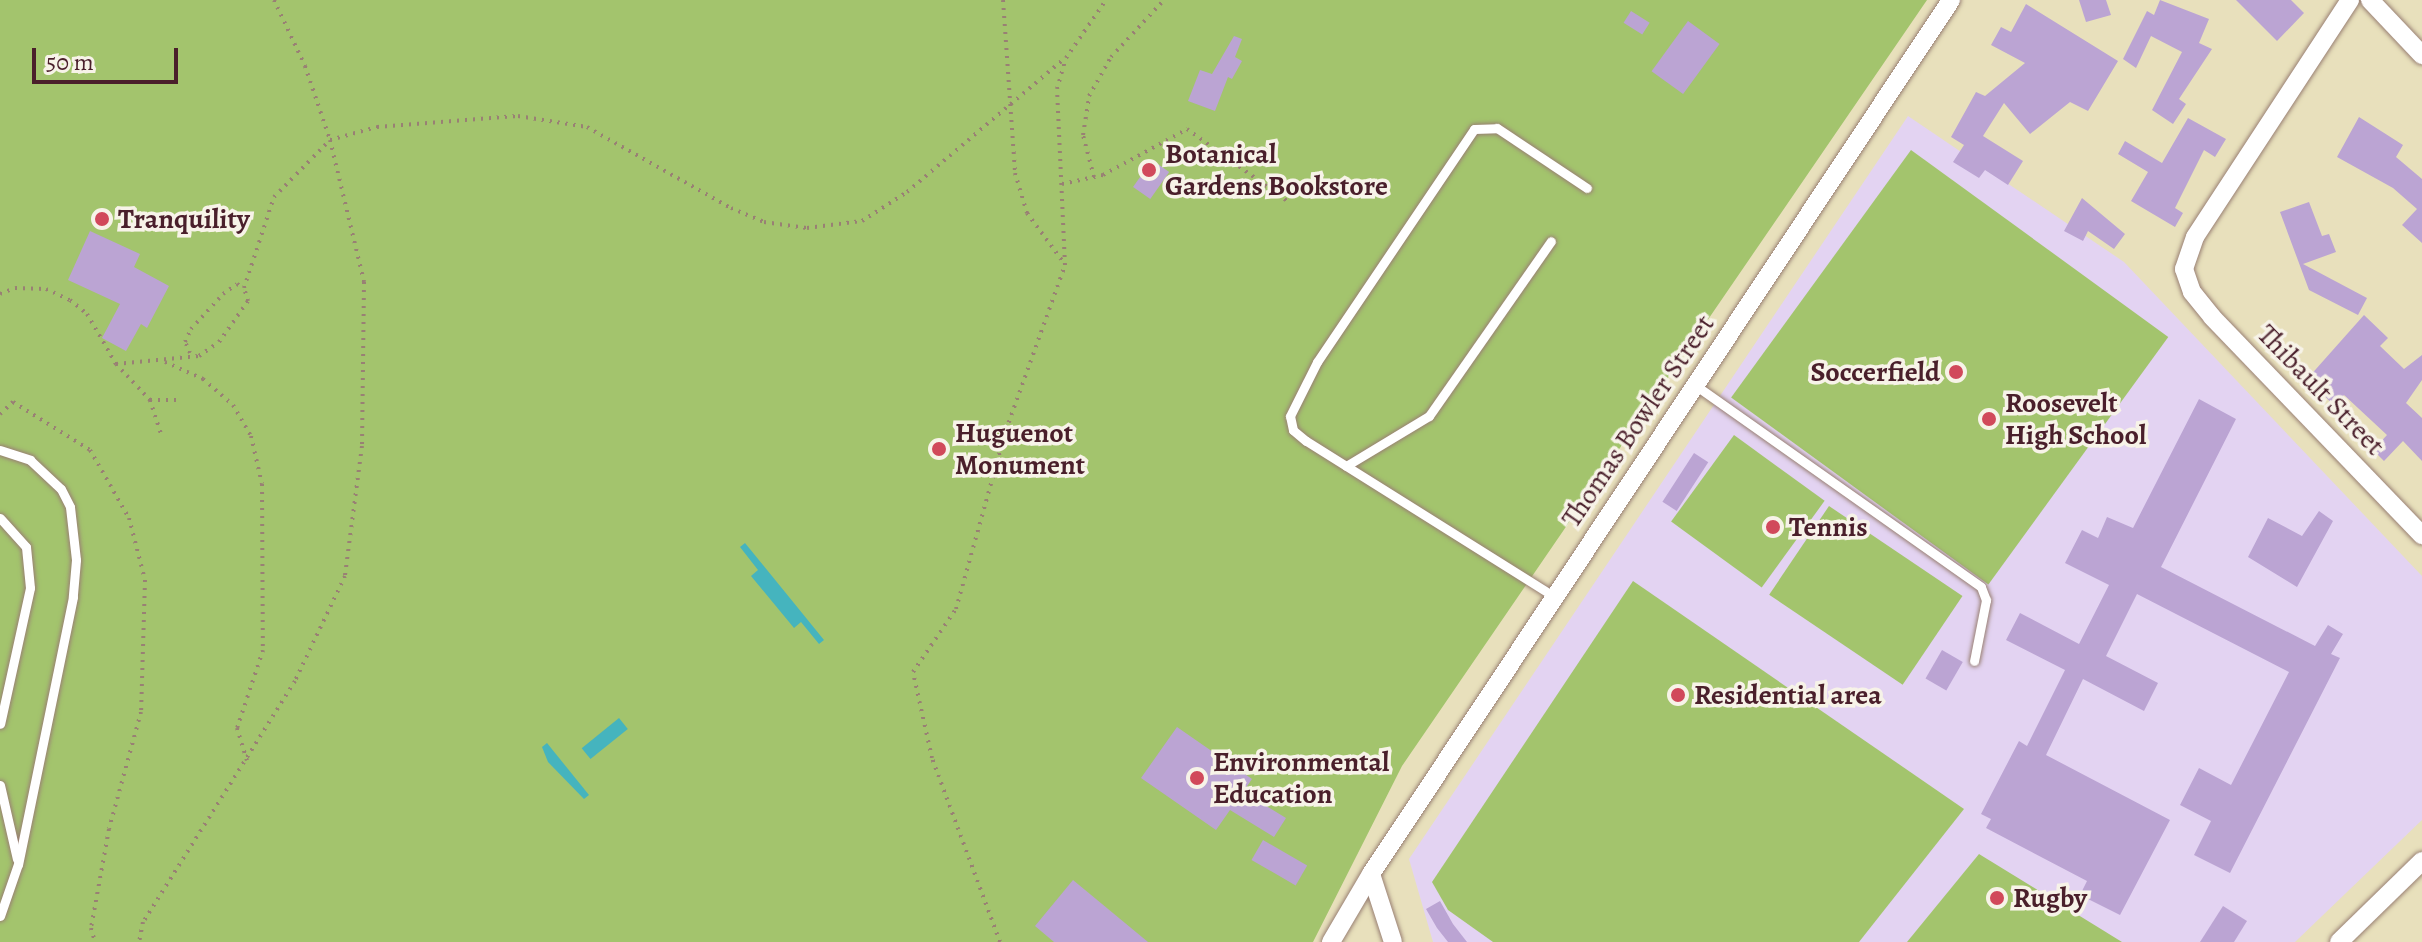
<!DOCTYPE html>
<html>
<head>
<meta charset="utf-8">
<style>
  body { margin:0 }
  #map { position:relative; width:2422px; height:942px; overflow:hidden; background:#e8e0bc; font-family:Alegreya,serif }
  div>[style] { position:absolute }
  .built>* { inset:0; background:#e3d3f2 }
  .green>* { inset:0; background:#a3c46d; transform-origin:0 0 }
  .water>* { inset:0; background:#45b4be; transform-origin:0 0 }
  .building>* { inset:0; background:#bba4d3; transform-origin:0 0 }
  .path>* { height:4px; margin-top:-2px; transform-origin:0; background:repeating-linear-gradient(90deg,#998074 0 2px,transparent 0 8px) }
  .roads { filter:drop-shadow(0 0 2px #998074) drop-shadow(0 0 2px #998074) }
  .lane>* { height:9px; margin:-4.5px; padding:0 4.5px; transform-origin:4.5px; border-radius:4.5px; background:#fff }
  .street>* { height:18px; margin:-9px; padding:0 9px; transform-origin:9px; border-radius:9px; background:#fff }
  .dots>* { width:22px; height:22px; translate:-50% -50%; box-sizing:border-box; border:4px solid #f7f3e8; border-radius:50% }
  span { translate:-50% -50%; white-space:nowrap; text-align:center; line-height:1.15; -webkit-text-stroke:7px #f7f3e8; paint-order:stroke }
  .poi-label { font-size:28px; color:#4a1f2b; font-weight:700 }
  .left { translate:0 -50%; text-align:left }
  .right { translate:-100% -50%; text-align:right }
  .street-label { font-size:28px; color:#4a1f2b }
  .scale { position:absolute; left:32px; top:48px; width:146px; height:36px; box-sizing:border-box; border:4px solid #4a1f2b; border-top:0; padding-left:10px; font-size:24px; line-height:28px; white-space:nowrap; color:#4a1f2b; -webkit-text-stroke:6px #f7f3e8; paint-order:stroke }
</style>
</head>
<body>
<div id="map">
  <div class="built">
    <i style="clip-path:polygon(1908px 116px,2124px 262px,2422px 576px,2422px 820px,2295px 942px,1433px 942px,1409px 859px)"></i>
  </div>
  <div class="green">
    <i style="clip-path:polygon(0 0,1927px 0,1402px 766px,1313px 942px,0 942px)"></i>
    <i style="left:1911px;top:150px;width:318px;height:306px;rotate:36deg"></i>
    <i style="left:1734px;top:435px;width:112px;height:107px;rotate:36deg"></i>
    <i style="left:1829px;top:506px;width:161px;height:107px;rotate:34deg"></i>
    <i style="clip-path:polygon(1633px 581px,1964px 809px,1859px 942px,1493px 942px,1448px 910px,1432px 882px)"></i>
    <i style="clip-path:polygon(1979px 854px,2122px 942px,1907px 942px)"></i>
  </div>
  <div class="water">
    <i style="clip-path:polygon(745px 543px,824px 640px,819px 644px,801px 622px,794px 628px,751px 576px,758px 570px,740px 547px)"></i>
    <i style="left:619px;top:718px;width:14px;height:48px;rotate:51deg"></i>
    <i style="clip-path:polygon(547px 743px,589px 795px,584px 799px,548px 762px,542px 747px)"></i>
  </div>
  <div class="building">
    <i style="clip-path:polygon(2079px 0,2106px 0,2111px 15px,2086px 22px)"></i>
    <i style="clip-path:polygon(2160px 0,2209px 19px,2199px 43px,2212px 49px,2179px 99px,2186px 104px,2173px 124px,2152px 110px,2182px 52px,2151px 36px,2136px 68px,2123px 59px,2147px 11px,2154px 15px)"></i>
    <i style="clip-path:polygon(2236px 0,2291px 0,2304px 13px,2277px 41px)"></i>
    <i style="clip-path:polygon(2026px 4px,2118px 61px,2088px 111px,2070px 102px,2030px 134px,2004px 103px,1983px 136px,2023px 161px,2008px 185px,1985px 170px,1979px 178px,1953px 162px,1964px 145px,1951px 137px,1976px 92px,1985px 96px,2025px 63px,1991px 45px,2001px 27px,2011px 32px)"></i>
    <i style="left:1631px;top:11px;width:22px;height:14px;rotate:32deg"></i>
    <i style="left:1688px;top:21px;width:39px;height:62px;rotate:36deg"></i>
    <i style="clip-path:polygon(1234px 36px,1242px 39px,1235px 57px,1242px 61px,1232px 79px,1228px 77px,1215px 111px,1188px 101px,1200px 70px,1212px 74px)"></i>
    <i style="clip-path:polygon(2359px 117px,2403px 145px,2396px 157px,2422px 179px,2422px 243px,2402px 225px,2417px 209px,2393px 188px,2337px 157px)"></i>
    <i style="clip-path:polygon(2188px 118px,2226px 139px,2215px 157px,2204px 150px,2175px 208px,2183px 213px,2175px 227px,2131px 201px,2148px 172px,2118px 154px,2125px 141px,2162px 163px)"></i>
    <i style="left:1152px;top:160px;width:21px;height:33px;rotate:35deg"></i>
    <i style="clip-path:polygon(2082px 198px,2125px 234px,2114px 249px,2088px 231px,2083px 241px,2064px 231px)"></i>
    <i style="clip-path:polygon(2309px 202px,2322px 236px,2329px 234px,2336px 252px,2303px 264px,2367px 298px,2358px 315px,2309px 290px,2280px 212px)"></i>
    <i style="clip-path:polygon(90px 231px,140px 254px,134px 267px,169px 286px,147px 328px,141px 324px,126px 351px,102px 338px,120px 304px,68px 280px)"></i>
    <i style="clip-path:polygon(2364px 315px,2388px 338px,2380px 346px,2404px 369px,2422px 355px,2422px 380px,2406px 403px,2422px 418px,2422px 461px,2403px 441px,2384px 461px,2373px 450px,2387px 435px,2344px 395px,2334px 406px,2308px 378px)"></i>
    <i style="clip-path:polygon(2199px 399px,2236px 419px,2161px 567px,2315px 646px,2328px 625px,2343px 634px,2331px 654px,2340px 658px,2230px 873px,2194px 855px,2211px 821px,2180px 805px,2199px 768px,2231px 785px,2289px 672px,2137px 594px,2106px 656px,2158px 683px,2144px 711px,2083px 679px,2046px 755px,2170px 820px,2120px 915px,2080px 895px,2087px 881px,1986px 828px,1991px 819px,1981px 814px,2019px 741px,2027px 746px,2065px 670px,2006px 640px,2020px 613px,2079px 644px,2109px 585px,2065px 563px,2082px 530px,2098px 538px,2107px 517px,2133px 528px)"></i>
    <i style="left:1694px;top:453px;width:17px;height:58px;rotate:33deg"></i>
    <i style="clip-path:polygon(2319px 511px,2333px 521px,2297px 587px,2248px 557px,2268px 518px,2302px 536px)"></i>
    <i style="left:1942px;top:650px;width:24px;height:33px;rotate:30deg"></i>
    <i style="clip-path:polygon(1177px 727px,1252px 779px,1243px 792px,1286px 818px,1274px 837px,1230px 810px,1216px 830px,1141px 778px)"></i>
    <i style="left:1263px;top:840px;width:51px;height:23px;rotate:30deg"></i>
    <i style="clip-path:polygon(1073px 880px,1148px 942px,1054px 942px,1035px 926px)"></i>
    <i style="clip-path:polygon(1440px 901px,1453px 924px,1467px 942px,1448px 942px,1437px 928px,1426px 909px)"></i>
    <i style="clip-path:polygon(2223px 906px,2247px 921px,2234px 942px,2200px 942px)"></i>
  </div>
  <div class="path">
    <i style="left:274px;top:0;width:73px;rotate:64.8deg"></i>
    <i style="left:305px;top:66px;width:78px;rotate:71.3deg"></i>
    <i style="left:330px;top:140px;width:49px;rotate:-15.5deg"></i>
    <i style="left:377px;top:127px;width:141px;rotate:-4.5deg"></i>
    <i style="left:518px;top:116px;width:70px;rotate:9.1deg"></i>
    <i style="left:587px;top:127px;width:165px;rotate:29.4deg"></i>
    <i style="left:731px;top:208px;width:36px;rotate:23deg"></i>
    <i style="left:764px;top:222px;width:43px;rotate:7.9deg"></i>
    <i style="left:807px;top:228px;width:55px;rotate:-7.3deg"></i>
    <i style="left:862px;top:221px;width:54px;rotate:-32.8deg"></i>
    <i style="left:907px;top:192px;width:207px;rotate:-40.3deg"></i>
    <i style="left:1003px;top:0;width:173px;rotate:86deg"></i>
    <i style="left:1015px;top:173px;width:42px;rotate:73.3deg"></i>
    <i style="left:1027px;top:213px;width:62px;rotate:53.5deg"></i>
    <i style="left:1094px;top:177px;width:43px;rotate:-104.7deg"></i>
    <i style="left:1083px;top:135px;width:39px;rotate:-81deg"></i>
    <i style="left:1089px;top:96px;width:45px;rotate:-60.6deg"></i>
    <i style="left:1111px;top:57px;width:78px;rotate:-47.1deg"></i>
    <i style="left:1062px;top:184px;width:42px;rotate:-12.4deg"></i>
    <i style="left:1103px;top:175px;width:96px;rotate:-28.7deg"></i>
    <i style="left:1187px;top:129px;width:127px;rotate:35.7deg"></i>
    <i style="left:0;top:294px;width:16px;rotate:-22deg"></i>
    <i style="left:15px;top:288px;width:31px;rotate:2deg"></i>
    <i style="left:46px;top:289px;width:26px;rotate:25deg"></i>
    <i style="left:70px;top:300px;width:22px;rotate:39deg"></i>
    <i style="left:87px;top:314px;width:58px;rotate:59.9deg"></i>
    <i style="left:116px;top:364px;width:50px;rotate:46.6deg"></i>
    <i style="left:150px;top:400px;width:28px"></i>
    <i style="left:190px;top:353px;width:12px;rotate:-114deg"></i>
    <i style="left:185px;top:342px;width:14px;rotate:-65deg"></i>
    <i style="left:191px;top:329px;width:47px;rotate:-47.6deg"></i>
    <i style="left:223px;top:294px;width:17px;rotate:-36deg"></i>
    <i style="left:237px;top:284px;width:8px;rotate:30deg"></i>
    <i style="left:165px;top:362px;width:42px;rotate:24.1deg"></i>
    <i style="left:203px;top:379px;width:40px;rotate:41deg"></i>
    <i style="left:233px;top:405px;width:36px;rotate:60deg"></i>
    <i style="left:251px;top:436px;width:49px;rotate:77.1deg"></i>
    <i style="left:262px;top:484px;width:166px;rotate:89.7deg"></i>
    <i style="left:263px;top:650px;width:82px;rotate:108.4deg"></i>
    <i style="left:237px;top:728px;width:34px;rotate:73deg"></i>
    <i style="left:116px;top:364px;width:83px;rotate:-5.5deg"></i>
    <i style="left:199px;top:356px;width:24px;rotate:-35deg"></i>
    <i style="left:219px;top:342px;width:50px;rotate:-54.7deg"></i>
    <i style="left:248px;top:301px;width:14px;rotate:-107deg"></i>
    <i style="left:244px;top:288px;width:96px;rotate:-71.8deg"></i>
    <i style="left:274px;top:197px;width:80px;rotate:-45.5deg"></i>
    <i style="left:330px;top:140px;width:146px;rotate:76.5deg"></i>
    <i style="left:364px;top:282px;width:164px;rotate:90.7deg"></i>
    <i style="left:362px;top:446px;width:131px;rotate:97.5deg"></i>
    <i style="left:345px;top:576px;width:116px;rotate:115.5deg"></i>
    <i style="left:295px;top:681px;width:285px;rotate:122.2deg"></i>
    <i style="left:143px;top:922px;width:20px;rotate:101deg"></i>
    <i style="left:150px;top:400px;width:35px;rotate:72deg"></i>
    <i style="left:0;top:414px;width:18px;rotate:-43deg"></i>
    <i style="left:13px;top:402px;width:91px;rotate:31.9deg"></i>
    <i style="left:90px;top:450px;width:78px;rotate:60.2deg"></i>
    <i style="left:129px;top:518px;width:64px;rotate:75.5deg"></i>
    <i style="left:145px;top:580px;width:132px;rotate:91.7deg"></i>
    <i style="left:141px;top:712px;width:121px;rotate:105.3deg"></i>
    <i style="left:109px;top:829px;width:101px;rotate:100.3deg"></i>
    <i style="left:91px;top:928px;width:15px;rotate:74deg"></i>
    <i style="left:1000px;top:942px;width:196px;rotate:-110.3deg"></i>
    <i style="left:932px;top:758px;width:88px;rotate:-102.5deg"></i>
    <i style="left:913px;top:672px;width:76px;rotate:-55.7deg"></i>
    <i style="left:956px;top:609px;width:186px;rotate:-74.4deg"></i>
    <i style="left:1006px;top:430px;width:175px;rotate:-70.3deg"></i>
    <i style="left:1065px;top:265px;width:176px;rotate:-92.6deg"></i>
    <i style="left:1057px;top:89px;width:32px;rotate:-74deg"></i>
    <i style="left:1066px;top:58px;width:70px;rotate:-55.4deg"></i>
  </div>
  <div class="roads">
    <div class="lane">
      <i style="left:1695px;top:385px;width:350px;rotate:35.2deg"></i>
      <i style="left:1981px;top:587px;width:14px;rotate:69deg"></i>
      <i style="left:1986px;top:600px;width:62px;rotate:101.1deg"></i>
      <i style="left:0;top:450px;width:32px;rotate:18deg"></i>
      <i style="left:30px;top:460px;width:42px;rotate:43.1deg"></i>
      <i style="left:61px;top:489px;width:20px;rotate:63deg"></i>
      <i style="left:70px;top:507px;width:53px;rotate:83.5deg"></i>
      <i style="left:76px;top:560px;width:37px;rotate:95deg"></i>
      <i style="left:73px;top:597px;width:273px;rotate:101.6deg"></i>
      <i style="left:18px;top:864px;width:55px;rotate:109.1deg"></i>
      <i style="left:1346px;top:466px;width:97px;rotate:-31.1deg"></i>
      <i style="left:1429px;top:416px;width:213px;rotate:-55.1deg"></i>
      <i style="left:0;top:518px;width:39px;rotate:48deg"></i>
      <i style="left:26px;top:547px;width:41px;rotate:84.4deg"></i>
      <i style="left:30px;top:588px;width:139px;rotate:102.4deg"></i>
      <i style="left:1555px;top:597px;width:294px;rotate:-147.9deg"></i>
      <i style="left:1306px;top:441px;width:17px;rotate:-140deg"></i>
      <i style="left:1293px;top:430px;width:14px;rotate:-102deg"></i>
      <i style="left:1290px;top:416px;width:60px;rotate:-63.4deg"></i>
      <i style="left:1317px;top:362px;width:281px;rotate:-56deg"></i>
      <i style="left:1474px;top:129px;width:23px;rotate:-2deg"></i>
      <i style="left:1497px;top:128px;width:108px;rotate:33.7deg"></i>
      <i style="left:0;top:785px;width:76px;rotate:77.1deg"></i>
    </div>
    <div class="street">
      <i style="left:2350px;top:0;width:283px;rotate:123.2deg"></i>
      <i style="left:2195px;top:237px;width:34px;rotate:109deg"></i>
      <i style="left:2184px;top:269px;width:24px;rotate:71deg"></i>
      <i style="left:2192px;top:292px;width:32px;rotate:51deg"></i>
      <i style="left:2212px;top:317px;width:303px;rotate:46.1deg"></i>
      <i style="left:2370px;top:0;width:76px;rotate:46.6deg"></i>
      <i style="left:1371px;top:874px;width:71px;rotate:72.1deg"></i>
      <i style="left:1331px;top:942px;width:79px;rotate:-59.5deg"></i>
      <i style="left:1371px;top:874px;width:1049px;rotate:-56.43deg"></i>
      <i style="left:2339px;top:942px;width:116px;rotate:-44.3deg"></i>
    </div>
  </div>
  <div class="dots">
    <i style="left:1149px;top:170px;background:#d1495b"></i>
    <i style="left:102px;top:219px;background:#d1495b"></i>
    <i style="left:1956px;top:372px;background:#d1495b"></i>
    <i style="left:1989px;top:419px;background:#d1495b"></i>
    <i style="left:939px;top:449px;background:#d1495b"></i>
    <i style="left:1773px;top:527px;background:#d1495b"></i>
    <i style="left:1678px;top:695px;background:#d1495b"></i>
    <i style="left:1197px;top:778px;background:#d1495b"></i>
    <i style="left:1997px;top:898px;background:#d1495b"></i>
  </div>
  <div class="poi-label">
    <span class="left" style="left:1165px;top:170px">Botanical<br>Gardens Bookstore</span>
    <span class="left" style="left:118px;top:219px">Tranquility</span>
    <span class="right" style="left:1940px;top:372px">Soccerfield</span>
    <span class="left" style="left:2005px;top:419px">Roosevelt<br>High School</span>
    <span class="left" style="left:955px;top:449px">Huguenot<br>Monument</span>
    <span class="left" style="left:1789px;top:527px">Tennis</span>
    <span class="left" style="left:1694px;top:695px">Residential area</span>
    <span class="left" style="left:1213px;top:778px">Environmental<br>Education</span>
    <span class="left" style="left:2013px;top:898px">Rugby</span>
  </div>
  <div class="street-label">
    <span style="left:2321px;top:390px;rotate:46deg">Thibault Street</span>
    <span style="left:1638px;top:421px;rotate:-56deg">Thomas Bowler Street</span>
  </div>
  <div class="scale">50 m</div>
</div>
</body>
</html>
